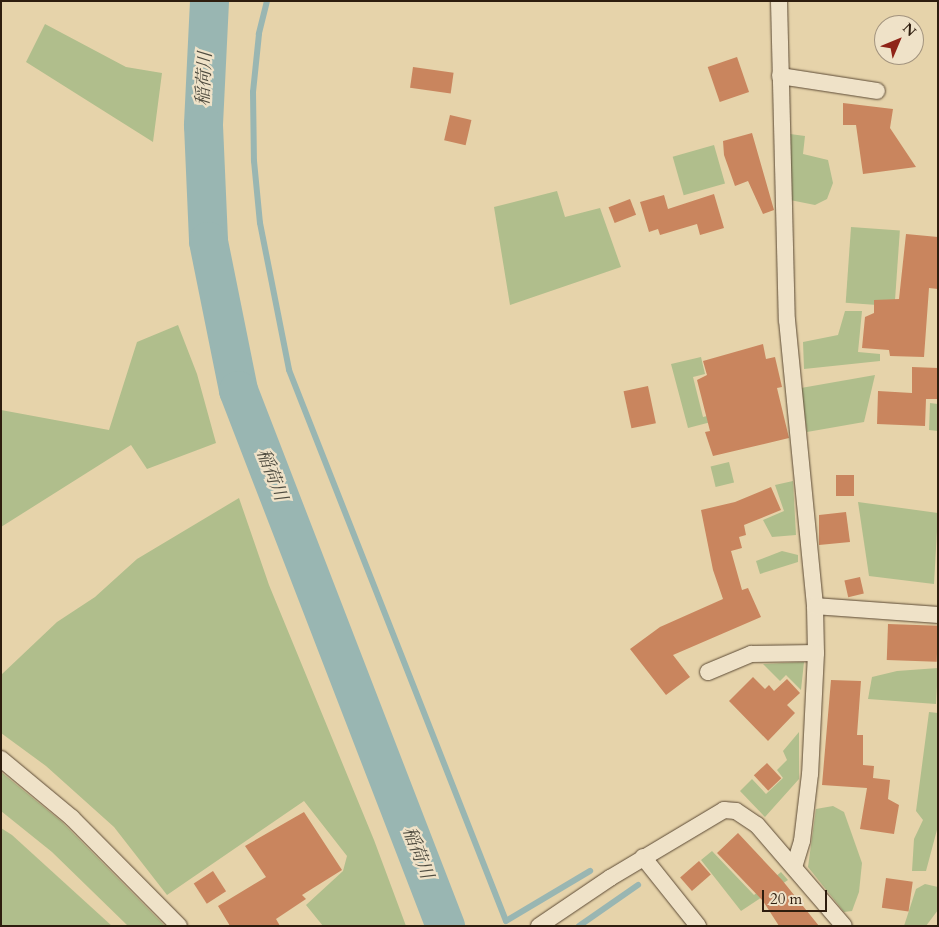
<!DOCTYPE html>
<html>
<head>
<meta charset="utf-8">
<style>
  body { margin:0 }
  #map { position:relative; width:939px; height:927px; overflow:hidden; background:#e6d3aa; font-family:Cardo,"Noto Serif JP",serif }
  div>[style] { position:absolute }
  .green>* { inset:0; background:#b0be8c; transform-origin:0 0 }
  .stream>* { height:6px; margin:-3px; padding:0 3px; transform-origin:3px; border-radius:3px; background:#99b6b2 }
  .river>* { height:39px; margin:-19.5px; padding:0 19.5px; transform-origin:19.5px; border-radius:19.5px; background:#99b6b2 }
  .building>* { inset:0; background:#c9855e; transform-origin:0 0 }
  .roads { filter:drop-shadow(0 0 1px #5c4a35) drop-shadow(0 0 1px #5c4a35) }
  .street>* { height:16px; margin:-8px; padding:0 8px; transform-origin:8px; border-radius:8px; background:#efe2c8 }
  span { translate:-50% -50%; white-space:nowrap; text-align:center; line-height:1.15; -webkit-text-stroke:4.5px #efe2c8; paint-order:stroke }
  .water-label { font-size:18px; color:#4e4b3f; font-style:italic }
  .frame { position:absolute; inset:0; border:2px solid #2e1d0e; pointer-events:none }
  .north { position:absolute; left:874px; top:15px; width:50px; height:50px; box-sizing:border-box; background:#efe2c8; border:1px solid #a2937e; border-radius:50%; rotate:45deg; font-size:14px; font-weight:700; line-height:20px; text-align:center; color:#2e1d0e }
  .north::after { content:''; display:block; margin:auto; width:18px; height:22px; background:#8f2418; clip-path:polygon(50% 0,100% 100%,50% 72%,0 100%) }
  .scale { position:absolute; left:762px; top:890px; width:65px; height:22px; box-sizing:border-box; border:2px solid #2e1d0e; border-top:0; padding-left:6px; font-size:15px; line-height:18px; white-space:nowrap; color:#2e1d0e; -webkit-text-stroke:4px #efe2c8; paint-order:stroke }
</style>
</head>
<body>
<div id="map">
  <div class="green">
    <i style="clip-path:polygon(45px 24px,126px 67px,162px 73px,153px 142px,26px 62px)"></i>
    <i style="clip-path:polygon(790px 134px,805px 136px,803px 154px,828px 160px,833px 183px,827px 199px,815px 205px,790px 200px)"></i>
    <i style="left:714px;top:145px;width:40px;height:43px;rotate:74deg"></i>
    <i style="clip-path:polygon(557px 191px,565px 217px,600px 208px,621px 267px,510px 305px,494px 207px)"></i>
    <i style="left:851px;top:227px;width:49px;height:76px;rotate:4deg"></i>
    <i style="clip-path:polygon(845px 311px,862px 311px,858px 352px,880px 354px,880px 361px,804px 369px,803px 342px,838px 335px)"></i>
    <i style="clip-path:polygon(178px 325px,197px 374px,216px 443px,147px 469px,131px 445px,1px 527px,1px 410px,109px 430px,137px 342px)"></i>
    <i style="clip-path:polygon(701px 357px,705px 374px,693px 377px,703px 417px,732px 410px,734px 416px,688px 428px,671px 364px)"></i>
    <i style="clip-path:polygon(875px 375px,864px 422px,807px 432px,801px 388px)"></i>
    <i style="clip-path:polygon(930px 403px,938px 404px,938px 431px,929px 430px)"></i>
    <i style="left:729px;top:462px;width:21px;height:19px;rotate:76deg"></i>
    <i style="clip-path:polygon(793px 481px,796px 535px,772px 537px,763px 520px,784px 511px,775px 485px)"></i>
    <i style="clip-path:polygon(239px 498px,269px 585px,374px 840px,406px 926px,323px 926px,306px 905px,343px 871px,347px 856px,304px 801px,167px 895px,114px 827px,46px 766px,1px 733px,1px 675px,57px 622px,95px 597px,137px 559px)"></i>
    <i style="clip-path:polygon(858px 502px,938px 513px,934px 584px,869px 576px)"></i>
    <i style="clip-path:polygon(782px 551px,798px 555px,798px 562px,760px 574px,756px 561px)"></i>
    <i style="clip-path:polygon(804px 662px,801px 690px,786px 675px,780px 681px,763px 664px)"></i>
    <i style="clip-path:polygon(938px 668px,936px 704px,868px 699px,872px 677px,897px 671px)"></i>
    <i style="clip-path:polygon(929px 712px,938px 713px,938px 826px,926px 871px,912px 871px,914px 839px,923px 820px,916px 811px)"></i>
    <i style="clip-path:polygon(799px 732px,799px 779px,765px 817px,740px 791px,752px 779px,766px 794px,783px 778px,777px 770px,787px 760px,783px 751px)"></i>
    <i style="clip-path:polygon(1px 772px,62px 822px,165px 926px,128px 926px,52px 852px,1px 811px)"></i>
    <i style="clip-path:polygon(833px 806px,844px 812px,862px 863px,859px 892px,852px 911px,844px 912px,808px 867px,816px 809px)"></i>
    <i style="clip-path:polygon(1px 828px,12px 835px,112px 926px,1px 926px)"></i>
    <i style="clip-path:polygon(712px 851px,754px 895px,781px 872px,788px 880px,741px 911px,701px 860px)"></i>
    <i style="clip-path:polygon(925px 884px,938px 887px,938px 910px,926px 926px,904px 926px,916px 889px)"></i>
  </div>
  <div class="stream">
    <i style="left:267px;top:1px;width:34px;rotate:104deg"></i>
    <i style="left:259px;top:34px;width:58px;rotate:95.9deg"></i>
    <i style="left:253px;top:92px;width:69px;rotate:89.2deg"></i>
    <i style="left:254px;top:161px;width:62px;rotate:84.5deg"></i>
    <i style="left:260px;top:223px;width:150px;rotate:78.8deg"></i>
    <i style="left:289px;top:370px;width:592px;rotate:68.5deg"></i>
    <i style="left:506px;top:921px;width:98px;rotate:-30.8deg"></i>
    <i style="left:579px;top:926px;width:72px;rotate:-34.8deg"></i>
  </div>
  <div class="river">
    <i style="left:209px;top:1px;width:124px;rotate:92.8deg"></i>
    <i style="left:203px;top:125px;width:116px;rotate:87.5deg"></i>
    <i style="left:208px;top:241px;width:152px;rotate:78.6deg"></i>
    <i style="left:238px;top:390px;width:575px;rotate:68.88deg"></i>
  </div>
  <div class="building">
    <i style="left:737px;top:57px;width:37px;height:31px;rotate:71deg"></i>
    <i style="left:413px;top:67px;width:41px;height:21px;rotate:8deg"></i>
    <i style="clip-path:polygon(843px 103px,893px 109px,890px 128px,916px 167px,863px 174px,856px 125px,843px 125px)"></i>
    <i style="left:450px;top:115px;width:22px;height:26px;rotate:13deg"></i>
    <i style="clip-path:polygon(752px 133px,774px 210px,763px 214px,748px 181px,735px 186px,724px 155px,723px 141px)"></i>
    <i style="clip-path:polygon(714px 194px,724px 228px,700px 235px,697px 224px,660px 235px,658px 229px,649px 232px,640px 202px,664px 195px,668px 209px)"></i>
    <i style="left:630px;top:199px;width:17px;height:23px;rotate:69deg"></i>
    <i style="clip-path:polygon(906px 234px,938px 237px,938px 289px,929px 288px,924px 357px,890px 356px,889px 350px,862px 348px,865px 317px,874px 313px,874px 300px,899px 299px)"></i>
    <i style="clip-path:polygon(763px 344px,766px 359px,775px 357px,782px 387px,777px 388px,789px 438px,713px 456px,705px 432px,710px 431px,697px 380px,707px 375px,703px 361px)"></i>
    <i style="clip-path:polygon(912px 367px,938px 368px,938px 399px,926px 399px,925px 426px,877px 424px,878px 391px,912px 393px)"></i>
    <i style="left:648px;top:386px;width:38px;height:25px;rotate:78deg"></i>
    <i style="left:836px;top:475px;width:18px;height:21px"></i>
    <i style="clip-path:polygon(771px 487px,781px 510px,744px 525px,746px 535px,739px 537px,742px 548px,731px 551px,742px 590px,748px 588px,761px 617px,673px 655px,690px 677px,666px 695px,630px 649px,660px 627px,723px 599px,713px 570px,701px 510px,735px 502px)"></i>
    <i style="clip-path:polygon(846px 512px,850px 542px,819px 545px,819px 515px)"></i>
    <i style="left:860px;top:577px;width:17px;height:16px;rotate:77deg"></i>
    <i style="left:888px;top:624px;width:50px;height:36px;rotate:2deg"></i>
    <i style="clip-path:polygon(753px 677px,765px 689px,769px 685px,774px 691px,787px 679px,800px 693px,787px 705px,795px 713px,768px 741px,729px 701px)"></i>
    <i style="clip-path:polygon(831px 680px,861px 681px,857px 735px,863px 735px,863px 765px,874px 766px,873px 778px,890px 780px,888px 799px,899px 805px,894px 834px,860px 829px,867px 788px,822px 785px)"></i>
    <i style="left:767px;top:763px;width:21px;height:18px;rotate:47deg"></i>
    <i style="clip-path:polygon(304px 812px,342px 870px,302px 895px,306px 899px,276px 919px,280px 926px,230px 926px,218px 906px,266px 877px,245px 846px)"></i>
    <i style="clip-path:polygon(738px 833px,782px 880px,819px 926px,779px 926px,763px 901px,717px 853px)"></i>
    <i style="left:699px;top:861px;width:18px;height:25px;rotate:49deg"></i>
    <i style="left:213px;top:871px;width:24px;height:23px;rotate:57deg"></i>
    <i style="left:886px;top:878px;width:27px;height:30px;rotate:8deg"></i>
  </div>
  <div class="roads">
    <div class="street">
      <i style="left:779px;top:1px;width:319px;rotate:88.6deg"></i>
      <i style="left:787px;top:320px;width:287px;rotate:84.4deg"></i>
      <i style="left:815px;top:606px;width:47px;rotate:88.8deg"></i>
      <i style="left:816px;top:653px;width:121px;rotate:92.8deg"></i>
      <i style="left:810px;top:774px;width:67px;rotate:96.8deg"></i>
      <i style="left:802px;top:841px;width:27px;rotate:107deg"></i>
      <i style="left:780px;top:76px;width:98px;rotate:8.8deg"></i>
      <i style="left:815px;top:606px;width:123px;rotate:4.2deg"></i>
      <i style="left:708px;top:672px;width:47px;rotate:-22.7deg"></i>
      <i style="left:751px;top:654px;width:65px;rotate:-0.9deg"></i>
      <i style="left:1px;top:759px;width:92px;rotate:39.7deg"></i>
      <i style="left:72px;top:818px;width:152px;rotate:45.3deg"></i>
      <i style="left:643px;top:857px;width:88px;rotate:51.4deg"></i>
      <i style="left:539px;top:926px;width:86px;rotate:-34.1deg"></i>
      <i style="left:610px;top:878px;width:133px;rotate:-30.8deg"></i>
      <i style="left:724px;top:810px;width:12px;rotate:5deg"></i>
      <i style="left:736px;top:811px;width:25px;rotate:34deg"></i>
      <i style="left:757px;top:825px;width:133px;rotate:49.3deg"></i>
    </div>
  </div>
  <div class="water-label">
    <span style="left:205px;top:79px;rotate:-87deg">稲荷川</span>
    <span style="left:271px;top:475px;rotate:69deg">稲荷川</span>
    <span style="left:417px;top:853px;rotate:69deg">稲荷川</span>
  </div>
  <div class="frame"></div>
  <div class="north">N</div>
  <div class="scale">20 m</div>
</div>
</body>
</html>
